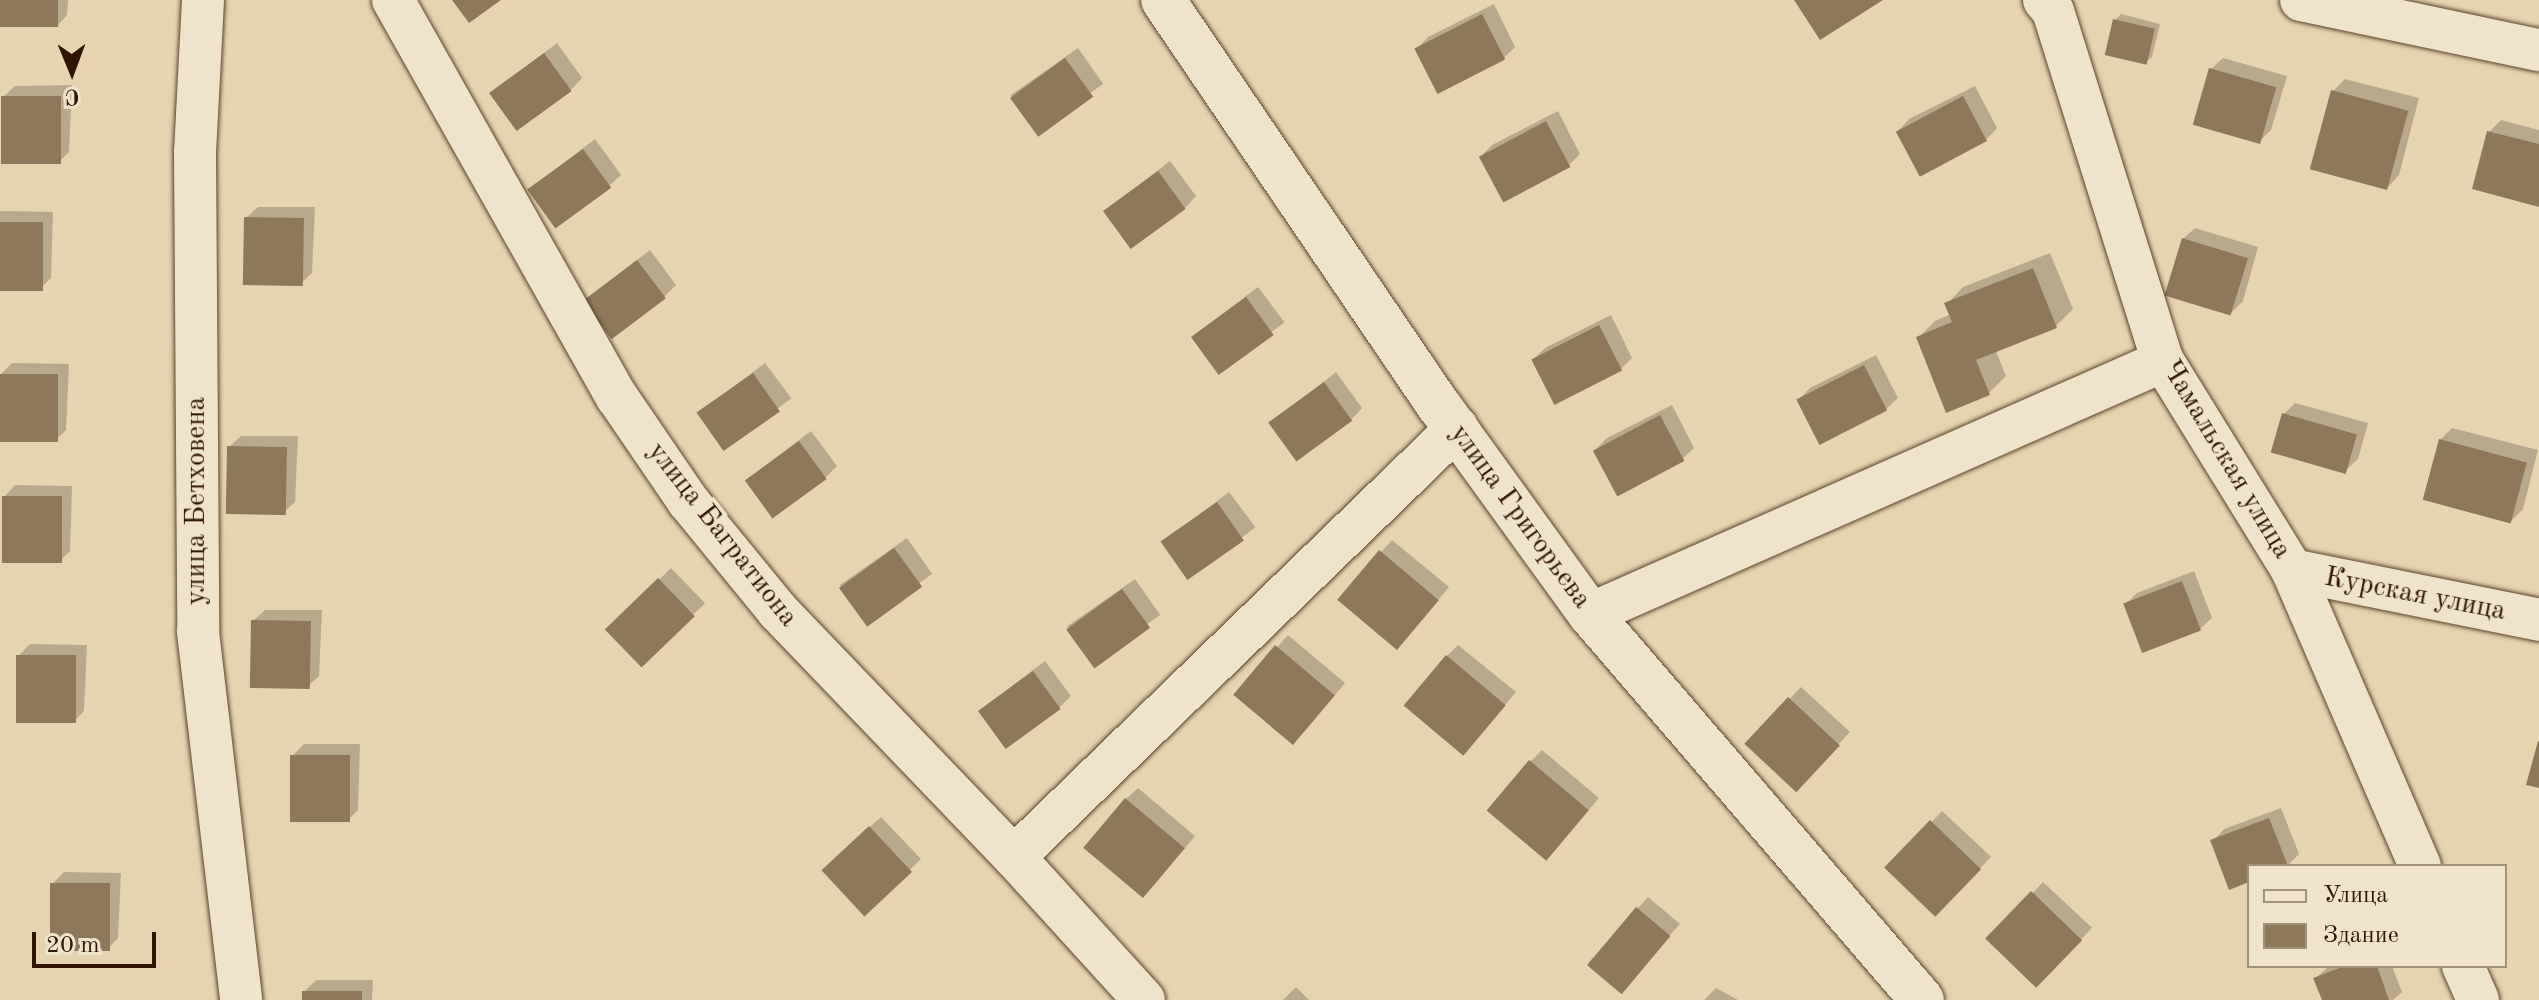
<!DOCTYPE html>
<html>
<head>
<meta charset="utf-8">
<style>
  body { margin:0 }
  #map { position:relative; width:2539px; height:1000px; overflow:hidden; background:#e6d4ae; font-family:"Old Standard TT",serif }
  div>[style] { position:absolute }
  .shadow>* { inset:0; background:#0003; transform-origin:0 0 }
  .building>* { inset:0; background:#8f785a; transform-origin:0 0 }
  .roads { filter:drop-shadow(0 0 2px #5e442c) drop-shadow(0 0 2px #5e442c) }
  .street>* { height:42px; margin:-21px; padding:0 21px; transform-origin:21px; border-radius:21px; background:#efe3ca }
  .secondary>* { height:44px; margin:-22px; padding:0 22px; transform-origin:22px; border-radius:22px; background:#efe3ca }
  span { translate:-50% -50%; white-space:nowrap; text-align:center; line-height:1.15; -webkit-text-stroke:8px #efe3ca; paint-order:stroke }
  .street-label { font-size:28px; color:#311400 }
  .legend { position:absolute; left:2247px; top:864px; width:260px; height:104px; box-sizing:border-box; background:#efe3ca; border:2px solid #a39079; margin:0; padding:10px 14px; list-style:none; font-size:24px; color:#311400 }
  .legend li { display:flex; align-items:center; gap:16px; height:40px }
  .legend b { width:40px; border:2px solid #a39079 }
  .north { position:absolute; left:32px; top:32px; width:80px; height:80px; -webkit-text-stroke:6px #efe3ca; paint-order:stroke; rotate:179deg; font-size:22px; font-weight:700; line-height:32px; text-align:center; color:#311400 }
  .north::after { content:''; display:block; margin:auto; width:28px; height:36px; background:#311400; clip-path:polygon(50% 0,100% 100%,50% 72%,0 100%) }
  .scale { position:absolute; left:32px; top:932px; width:124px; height:36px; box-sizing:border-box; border:4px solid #311400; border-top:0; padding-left:10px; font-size:24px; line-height:28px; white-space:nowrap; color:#311400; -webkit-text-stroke:6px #efe3ca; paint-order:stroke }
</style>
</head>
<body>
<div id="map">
  <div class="shadow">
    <i style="clip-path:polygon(0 0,68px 0,67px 15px,56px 27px,0 25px)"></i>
    <i style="clip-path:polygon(1494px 4px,1515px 47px,1504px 58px,1417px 49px,1428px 37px)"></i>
    <i style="clip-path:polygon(2121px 14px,2160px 24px,2152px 57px,2146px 62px,2115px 20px)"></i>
    <i style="clip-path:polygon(557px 43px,582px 78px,571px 90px,492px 93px)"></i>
    <i style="left:1078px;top:48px;width:44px;height:82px;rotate:55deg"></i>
    <i style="clip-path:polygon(2223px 58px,2287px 76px,2271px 130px,2259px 142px,2211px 69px)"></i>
    <i style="clip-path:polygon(2345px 79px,2419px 98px,2399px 175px,2388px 187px,2333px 91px)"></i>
    <i style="clip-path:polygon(72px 85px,69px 152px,58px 163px,3px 97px,15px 86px)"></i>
    <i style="clip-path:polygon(1975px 86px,1997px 128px,1986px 140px,1898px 131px,1909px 119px)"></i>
    <i style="clip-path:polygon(1558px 111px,1580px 154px,1568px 166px,1481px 156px,1492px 145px)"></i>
    <i style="clip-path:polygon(2501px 120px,2539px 130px,2539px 205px,2489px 132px)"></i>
    <i style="clip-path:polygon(595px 139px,621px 175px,609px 186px,530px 189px)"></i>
    <i style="clip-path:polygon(1170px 161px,1196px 196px,1185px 208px,1105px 211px)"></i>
    <i style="clip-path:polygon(258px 207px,315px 207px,312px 273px,300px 284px,246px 218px)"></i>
    <i style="clip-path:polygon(0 211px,53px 212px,51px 278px,39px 290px,0 289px)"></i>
    <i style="clip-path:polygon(2195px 228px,2258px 247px,2243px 301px,2231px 313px,2183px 239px)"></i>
    <i style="clip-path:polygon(650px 250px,676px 285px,664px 297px,585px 300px)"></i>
    <i style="clip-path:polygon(2050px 253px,2073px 309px,2056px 326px,1996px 351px,2006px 376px,1989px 393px,1918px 338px,1935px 321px,1951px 314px,1947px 304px,1963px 287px)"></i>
    <i style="left:1258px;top:287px;width:44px;height:82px;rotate:53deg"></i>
    <i style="clip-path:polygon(1611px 315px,1632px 358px,1621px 369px,1533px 360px,1545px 348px)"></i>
    <i style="clip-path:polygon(1876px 355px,1898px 398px,1886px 409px,1798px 400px,1810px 388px)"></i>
    <i style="clip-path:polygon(12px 363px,69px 364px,66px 430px,55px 441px,0 440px,0 375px)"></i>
    <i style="left:765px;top:363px;width:44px;height:82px;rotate:53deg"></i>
    <i style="clip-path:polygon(1336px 372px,1362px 408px,1351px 420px,1271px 423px)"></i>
    <i style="clip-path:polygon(2295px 403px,2368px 423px,2358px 459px,2346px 470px,2284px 414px)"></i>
    <i style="clip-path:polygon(1672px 405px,1694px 448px,1682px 459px,1595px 450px,1607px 438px)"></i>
    <i style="clip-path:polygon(2452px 428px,2538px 450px,2523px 509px,2511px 521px,2440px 440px)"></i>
    <i style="clip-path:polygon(811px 431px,837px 466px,826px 477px,746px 480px)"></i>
    <i style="clip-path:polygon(241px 436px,298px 436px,295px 502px,283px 513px,229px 447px)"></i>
    <i style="clip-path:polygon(15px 485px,72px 486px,70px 551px,58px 563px,4px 497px)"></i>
    <i style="left:1229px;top:492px;width:44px;height:82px;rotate:53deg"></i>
    <i style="left:907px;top:538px;width:44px;height:82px;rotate:55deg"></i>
    <i style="clip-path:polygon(1392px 540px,1449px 587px,1408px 636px,1339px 600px)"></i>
    <i style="left:671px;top:568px;width:49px;height:88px;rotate:46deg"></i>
    <i style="clip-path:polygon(2194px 571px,2212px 618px,2200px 629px,2143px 651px,2126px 604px,2137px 593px)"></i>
    <i style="left:1135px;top:579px;width:44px;height:83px;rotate:55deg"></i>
    <i style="clip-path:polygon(265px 610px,322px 610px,319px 676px,307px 687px,253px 621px)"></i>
    <i style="clip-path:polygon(1288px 635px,1345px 683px,1305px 731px,1236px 695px)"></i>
    <i style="clip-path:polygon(30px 644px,87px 645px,84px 711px,73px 723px,18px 656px)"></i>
    <i style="clip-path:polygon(1458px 645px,1516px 692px,1475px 741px,1447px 656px)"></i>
    <i style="clip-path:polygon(1045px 661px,1071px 696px,1060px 707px,980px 710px)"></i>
    <i style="clip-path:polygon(1801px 687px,1850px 732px,1807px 778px,1747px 743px)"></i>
    <i style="clip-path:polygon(304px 744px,360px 744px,358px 810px,346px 822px,292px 756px)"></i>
    <i style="clip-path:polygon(1542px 750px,1599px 798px,1558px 846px,1530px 762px)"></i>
    <i style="clip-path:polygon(1138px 788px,1195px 836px,1154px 885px,1126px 799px)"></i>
    <i style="clip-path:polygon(2281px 808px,2299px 854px,2287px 866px,2249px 866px,2249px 880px,2213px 841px,2224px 829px)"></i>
    <i style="left:1942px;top:811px;width:67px;height:79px;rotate:43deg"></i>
    <i style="clip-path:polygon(881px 817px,921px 859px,865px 914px,835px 859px)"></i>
    <i style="clip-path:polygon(64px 872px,121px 873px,118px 938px,107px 950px,52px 884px)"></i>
    <i style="left:2043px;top:882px;width:67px;height:78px;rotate:43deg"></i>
    <i style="clip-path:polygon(1648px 897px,1680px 924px,1630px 979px,1588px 963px)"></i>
    <i style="clip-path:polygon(2392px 966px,2402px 992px,2393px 1000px,2324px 1000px,2316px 978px,2329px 966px)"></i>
    <i style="clip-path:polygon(316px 980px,373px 980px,372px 1000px,304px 1000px,304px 992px)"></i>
    <i style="clip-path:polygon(1296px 987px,1309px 1000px,1283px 1000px)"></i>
    <i style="clip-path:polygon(1716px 988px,1738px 1000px,1704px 1000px)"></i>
  </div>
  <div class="building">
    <i style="left:0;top:0;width:58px;height:27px"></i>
    <i style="clip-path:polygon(452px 0,501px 0,469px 23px)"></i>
    <i style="clip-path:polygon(1794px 0,1883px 0,1820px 40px)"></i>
    <i style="left:1482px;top:14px;width:51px;height:76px;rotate:63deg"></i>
    <i style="left:2113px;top:19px;width:43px;height:37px;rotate:13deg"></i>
    <i style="left:544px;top:53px;width:47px;height:68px;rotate:54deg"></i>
    <i style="left:1065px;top:58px;width:48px;height:68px;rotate:54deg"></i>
    <i style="left:2209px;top:68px;width:70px;height:59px;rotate:16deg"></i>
    <i style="left:2331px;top:90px;width:80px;height:82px;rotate:15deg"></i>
    <i style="left:1px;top:96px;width:60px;height:68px"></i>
    <i style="left:1963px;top:96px;width:51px;height:76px;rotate:62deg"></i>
    <i style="left:1546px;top:121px;width:52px;height:76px;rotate:62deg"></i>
    <i style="clip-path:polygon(2487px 131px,2539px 144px,2539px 207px,2472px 189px)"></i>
    <i style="left:583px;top:149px;width:48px;height:69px;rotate:54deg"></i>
    <i style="left:1158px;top:171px;width:47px;height:68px;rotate:54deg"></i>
    <i style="left:244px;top:217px;width:60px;height:68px;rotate:1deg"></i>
    <i style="left:0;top:222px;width:43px;height:69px"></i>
    <i style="left:2182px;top:238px;width:69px;height:60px;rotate:17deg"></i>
    <i style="left:637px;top:260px;width:48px;height:68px;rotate:53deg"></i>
    <i style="clip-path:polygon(2033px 268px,2057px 328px,1976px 360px,1990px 395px,1946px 413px,1916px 337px,1952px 322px,1944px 303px)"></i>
    <i style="left:1246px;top:297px;width:47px;height:68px;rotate:54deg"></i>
    <i style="left:1599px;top:325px;width:51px;height:76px;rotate:63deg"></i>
    <i style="left:1864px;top:365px;width:51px;height:76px;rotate:63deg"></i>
    <i style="left:753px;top:373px;width:47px;height:69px;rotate:55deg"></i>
    <i style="left:0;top:374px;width:58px;height:68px"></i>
    <i style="left:1324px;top:382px;width:48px;height:69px;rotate:54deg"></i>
    <i style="left:2282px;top:413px;width:78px;height:41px;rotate:16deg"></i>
    <i style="left:1660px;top:415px;width:52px;height:76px;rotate:62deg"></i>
    <i style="left:2439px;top:439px;width:91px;height:63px;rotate:15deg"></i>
    <i style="left:799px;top:441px;width:47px;height:67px;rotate:54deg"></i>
    <i style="left:227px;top:446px;width:60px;height:68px;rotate:1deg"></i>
    <i style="left:2px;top:496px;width:60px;height:67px"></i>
    <i style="left:1217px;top:502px;width:47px;height:69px;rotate:55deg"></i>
    <i style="left:894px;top:548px;width:48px;height:68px;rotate:54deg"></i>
    <i style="left:1379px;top:550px;width:78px;height:65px;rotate:40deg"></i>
    <i style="left:658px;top:578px;width:53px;height:74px;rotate:46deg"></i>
    <i style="left:2182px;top:581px;width:53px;height:63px;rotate:69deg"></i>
    <i style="left:1122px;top:589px;width:48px;height:69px;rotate:54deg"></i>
    <i style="left:251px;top:620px;width:60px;height:68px;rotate:1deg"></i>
    <i style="left:1275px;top:645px;width:78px;height:65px;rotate:40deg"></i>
    <i style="left:16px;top:655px;width:60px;height:68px"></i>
    <i style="left:1446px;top:655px;width:78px;height:66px;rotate:40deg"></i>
    <i style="left:1033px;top:671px;width:47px;height:68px;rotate:54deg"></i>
    <i style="left:1788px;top:697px;width:71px;height:64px;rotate:43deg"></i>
    <i style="clip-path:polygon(2538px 741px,2539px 742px,2539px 788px,2526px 785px)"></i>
    <i style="left:290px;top:755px;width:60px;height:67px"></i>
    <i style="left:1529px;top:760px;width:78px;height:66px;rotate:40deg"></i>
    <i style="left:1125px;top:798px;width:78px;height:65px;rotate:40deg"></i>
    <i style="clip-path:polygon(2269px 818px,2288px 866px,2249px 866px,2249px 882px,2229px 890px,2210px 840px)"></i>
    <i style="left:1930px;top:820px;width:71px;height:66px;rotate:44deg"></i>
    <i style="left:869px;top:826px;width:63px;height:65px;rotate:47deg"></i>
    <i style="left:50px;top:883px;width:60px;height:68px"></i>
    <i style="left:2031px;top:891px;width:71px;height:66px;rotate:44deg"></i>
    <i style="left:1636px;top:907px;width:45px;height:76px;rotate:40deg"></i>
    <i style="clip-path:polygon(2345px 966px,2377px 966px,2389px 1000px,2322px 1000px,2313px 978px)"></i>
    <i style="left:302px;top:991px;width:60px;height:9px"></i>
  </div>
  <div class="roads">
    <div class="street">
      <i style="left:203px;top:0;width:152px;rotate:93deg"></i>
      <i style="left:195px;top:152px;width:480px;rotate:89.6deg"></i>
      <i style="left:198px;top:632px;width:371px;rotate:83.3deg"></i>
      <i style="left:393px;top:0;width:456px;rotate:60.6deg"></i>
      <i style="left:617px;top:397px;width:126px;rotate:55.7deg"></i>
      <i style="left:688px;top:501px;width:142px;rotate:50.7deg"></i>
      <i style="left:778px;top:611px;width:341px;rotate:46.2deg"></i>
      <i style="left:1014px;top:857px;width:193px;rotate:47.7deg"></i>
      <i style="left:2044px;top:0;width:14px;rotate:51deg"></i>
      <i style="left:2053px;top:11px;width:367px;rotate:72.6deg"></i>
      <i style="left:2163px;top:361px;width:246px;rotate:58.3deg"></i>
      <i style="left:2292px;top:570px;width:322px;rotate:66.6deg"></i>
      <i style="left:2301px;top:0;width:243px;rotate:11.9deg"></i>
      <i style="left:2292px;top:570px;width:252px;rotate:11.4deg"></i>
      <i style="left:1590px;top:614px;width:626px;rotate:-23.82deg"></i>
      <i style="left:1014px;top:857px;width:617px;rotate:-44.08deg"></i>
      <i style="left:2463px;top:966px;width:37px;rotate:66deg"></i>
    </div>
    <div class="secondary">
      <i style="left:1163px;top:0;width:492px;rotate:55.8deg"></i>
      <i style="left:1440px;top:407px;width:256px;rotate:54.1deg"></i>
      <i style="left:1590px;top:614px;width:509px;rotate:49.3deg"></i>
    </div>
  </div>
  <div class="street-label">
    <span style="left:2226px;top:460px;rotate:59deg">Чамальская улица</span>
    <span style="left:197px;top:501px;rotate:-90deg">улица Бетховена</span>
    <span style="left:1520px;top:517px;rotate:54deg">улица Григорьева</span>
    <span style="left:722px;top:535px;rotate:52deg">улица Багратиона</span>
    <span style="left:2415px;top:595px;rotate:11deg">Курская улица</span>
  </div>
  <ul class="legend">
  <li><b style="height:10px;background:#efe3ca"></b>Улица</li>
  <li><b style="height:22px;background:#8f785a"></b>Здание</li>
  </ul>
  <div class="north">С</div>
  <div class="scale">20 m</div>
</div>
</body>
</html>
